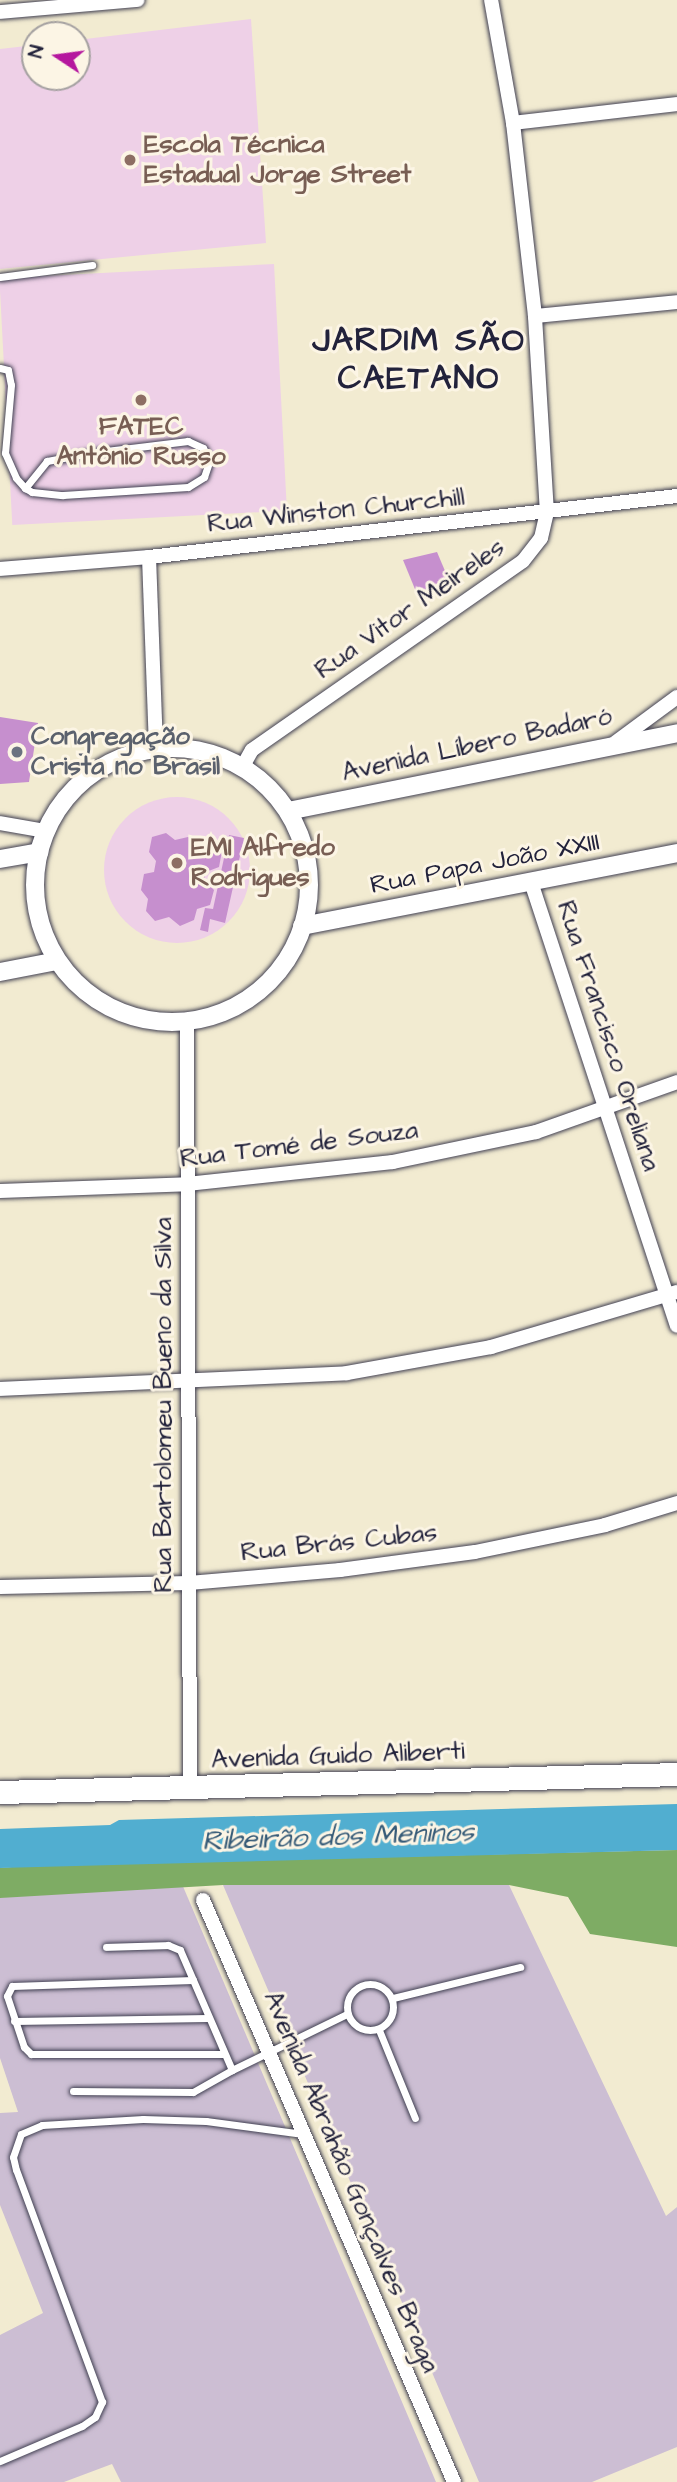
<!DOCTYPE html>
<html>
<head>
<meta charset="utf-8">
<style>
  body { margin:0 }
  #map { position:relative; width:677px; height:2482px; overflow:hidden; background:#f2ebd1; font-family:"Architects Daughter",sans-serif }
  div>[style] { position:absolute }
  .built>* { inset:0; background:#eed0e7; transform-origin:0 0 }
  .round { border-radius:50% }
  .industrial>* { inset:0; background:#ccbed3 }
  .forest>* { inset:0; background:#7eac64 }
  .water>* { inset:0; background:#51aed0 }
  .building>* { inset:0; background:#c68fce }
  .roads { filter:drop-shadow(0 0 2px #414052) drop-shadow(0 0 2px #414052) }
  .service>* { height:7px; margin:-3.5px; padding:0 3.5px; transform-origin:3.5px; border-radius:3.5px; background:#fff }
  .service>.ring { margin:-3.5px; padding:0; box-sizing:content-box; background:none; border:7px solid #fff; border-radius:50% }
  .minor>* { height:14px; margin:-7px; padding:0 7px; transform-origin:7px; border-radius:7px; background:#fff }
  .tertiary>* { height:18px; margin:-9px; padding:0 9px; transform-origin:9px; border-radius:9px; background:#fff }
  .tertiary>.ring { margin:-9px; padding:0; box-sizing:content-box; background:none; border:18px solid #fff; border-radius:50% }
  .primary>* { height:23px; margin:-11.5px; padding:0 11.5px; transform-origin:11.5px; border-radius:11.5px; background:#fff }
  .dots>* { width:19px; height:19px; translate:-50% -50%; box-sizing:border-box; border:4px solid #fcf5e5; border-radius:50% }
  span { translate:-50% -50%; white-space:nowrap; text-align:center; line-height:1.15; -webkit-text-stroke:6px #fcf5e5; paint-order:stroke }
  .education-label { font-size:26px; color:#785e54; font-weight:700 }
  .left { translate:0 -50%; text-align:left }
  .street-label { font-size:26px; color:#22223b }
  .worship-label { font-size:26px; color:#5b616d; font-weight:700 }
  .water-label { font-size:28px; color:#355a77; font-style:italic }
  .district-label { font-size:33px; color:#22223b; font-weight:700; letter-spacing:2px }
  .north { position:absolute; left:21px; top:21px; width:70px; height:70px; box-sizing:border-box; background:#fcf5e5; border:2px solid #a5a1a1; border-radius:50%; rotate:283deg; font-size:19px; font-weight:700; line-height:28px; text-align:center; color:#22223b }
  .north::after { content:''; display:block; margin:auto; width:24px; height:32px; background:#b5179e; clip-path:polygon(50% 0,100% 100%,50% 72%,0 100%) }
</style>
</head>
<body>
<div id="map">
  <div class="built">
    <i style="clip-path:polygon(251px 19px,266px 243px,0 269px,0 49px,35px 45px,35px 77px,77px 77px,77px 40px)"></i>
    <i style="left:274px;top:264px;width:247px;height:275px;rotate:87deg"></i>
    <i class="round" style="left:104px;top:797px;width:146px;height:146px"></i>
  </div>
  <div class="industrial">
    <i style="clip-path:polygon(179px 1877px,436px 2482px,121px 2482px,112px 2464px,64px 2482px,0 2482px,0 2335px,43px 2313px,0 2205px,0 2113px,18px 2112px,0 2058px,0 1885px)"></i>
    <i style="clip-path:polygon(223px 1885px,509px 1885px,666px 2216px,677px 2207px,677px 2447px,592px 2482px,479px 2482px)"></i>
  </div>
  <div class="forest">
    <i style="clip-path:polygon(677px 1850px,677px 1947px,590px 1934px,568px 1897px,509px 1885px,223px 1885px,0 1898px,0 1868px,36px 1865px)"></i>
  </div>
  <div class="water">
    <i style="clip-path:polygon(677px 1804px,677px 1850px,0 1868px,0 1829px,110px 1825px,119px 1820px)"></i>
  </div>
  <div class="building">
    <i style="clip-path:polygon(437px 552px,448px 578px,417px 594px,403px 560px)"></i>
    <i style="clip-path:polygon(0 717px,38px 723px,29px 782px,0 784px)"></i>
    <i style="clip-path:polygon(166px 833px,175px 840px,188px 837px,198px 843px,212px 841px,222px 851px,219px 867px,206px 872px,204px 880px,214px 890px,210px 905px,197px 909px,194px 920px,180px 926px,169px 917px,155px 921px,146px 911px,148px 899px,141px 890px,144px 874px,154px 872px,156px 861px,149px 852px,152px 837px)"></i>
    <i style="clip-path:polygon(229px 835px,244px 838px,225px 923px,210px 919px,208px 932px,200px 930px,205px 908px,213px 909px)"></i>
  </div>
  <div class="roads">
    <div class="service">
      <i style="left:0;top:277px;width:93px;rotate:-7.4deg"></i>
      <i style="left:0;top:368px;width:8px;rotate:14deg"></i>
      <i style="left:8px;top:370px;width:15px;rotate:79deg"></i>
      <i style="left:11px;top:385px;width:68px;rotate:95deg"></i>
      <i style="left:5px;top:453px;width:27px;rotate:66deg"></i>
      <i style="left:16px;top:478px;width:13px;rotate:48deg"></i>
      <i style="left:25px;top:488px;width:8px;rotate:30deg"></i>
      <i style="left:32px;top:492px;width:31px;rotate:6deg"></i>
      <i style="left:63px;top:495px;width:125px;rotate:-3.7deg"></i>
      <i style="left:188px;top:487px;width:19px;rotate:-32deg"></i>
      <i style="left:204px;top:477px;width:18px;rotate:-71deg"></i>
      <i style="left:210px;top:460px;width:14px;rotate:-120deg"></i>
      <i style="left:203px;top:448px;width:17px;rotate:-155deg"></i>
      <i style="left:188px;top:441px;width:99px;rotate:173deg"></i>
      <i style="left:90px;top:453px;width:44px;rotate:169.5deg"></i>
      <i style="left:47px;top:461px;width:35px;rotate:129deg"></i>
      <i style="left:193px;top:1980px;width:181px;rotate:178.1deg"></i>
      <i style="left:12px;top:1986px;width:11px;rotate:117deg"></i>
      <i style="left:7px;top:1996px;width:54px;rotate:71.6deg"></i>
      <i style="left:24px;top:2047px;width:10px;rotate:45deg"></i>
      <i style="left:31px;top:2054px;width:191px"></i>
      <i class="ring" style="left:347px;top:1984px;width:39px;height:39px"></i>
      <i style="left:393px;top:1998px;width:131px;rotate:-13.7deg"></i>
      <i style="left:14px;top:2021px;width:194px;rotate:-0.9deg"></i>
      <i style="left:379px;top:2030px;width:95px;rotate:67.8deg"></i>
      <i style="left:232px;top:2070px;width:128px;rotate:-26deg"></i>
      <i style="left:73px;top:2091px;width:120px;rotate:0.5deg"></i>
      <i style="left:193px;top:2092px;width:45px;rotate:-29.4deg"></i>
      <i style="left:232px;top:2070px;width:131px;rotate:-113.4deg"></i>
      <i style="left:180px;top:1950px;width:13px;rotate:-157deg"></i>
      <i style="left:168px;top:1945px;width:62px;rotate:178.2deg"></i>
      <i style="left:0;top:2461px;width:89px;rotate:-23.1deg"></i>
      <i style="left:82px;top:2426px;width:16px;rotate:-35deg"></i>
      <i style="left:95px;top:2417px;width:17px;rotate:-65deg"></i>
      <i style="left:102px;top:2402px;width:247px;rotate:-110.3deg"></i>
      <i style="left:16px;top:2170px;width:13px;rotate:-103deg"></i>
      <i style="left:13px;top:2157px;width:24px;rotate:-71deg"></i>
      <i style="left:21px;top:2134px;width:23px;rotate:-23deg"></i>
      <i style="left:42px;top:2125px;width:101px;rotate:-3.4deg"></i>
      <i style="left:143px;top:2119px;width:63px;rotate:1.8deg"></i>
      <i style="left:206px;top:2121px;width:98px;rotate:7.6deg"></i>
    </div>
    <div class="minor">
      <i style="left:0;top:12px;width:138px;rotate:-5deg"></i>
      <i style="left:513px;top:123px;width:165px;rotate:-6.6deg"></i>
      <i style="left:535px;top:316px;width:143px;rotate:-5.6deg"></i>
      <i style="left:149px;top:557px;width:191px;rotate:87.9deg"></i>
      <i style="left:0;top:569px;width:149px;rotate:-4.6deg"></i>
      <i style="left:149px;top:557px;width:532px;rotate:-6.59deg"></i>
      <i style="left:616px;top:742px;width:76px;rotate:-36.4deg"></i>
      <i style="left:243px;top:766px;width:18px;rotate:-61deg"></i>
      <i style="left:252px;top:750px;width:330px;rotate:-34.9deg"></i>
      <i style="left:523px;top:561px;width:29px;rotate:-52deg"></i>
      <i style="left:541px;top:538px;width:26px;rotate:-77deg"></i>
      <i style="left:547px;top:513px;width:197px;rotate:-93.5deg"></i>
      <i style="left:535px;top:316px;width:194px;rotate:-96.5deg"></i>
      <i style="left:513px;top:123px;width:125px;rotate:-100.1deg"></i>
      <i style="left:0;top:823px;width:47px;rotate:9.9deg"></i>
      <i style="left:531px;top:882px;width:467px;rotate:71.8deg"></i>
      <i style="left:187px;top:1022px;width:766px;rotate:89.78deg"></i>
      <i style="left:0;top:1191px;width:187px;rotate:-2.1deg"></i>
      <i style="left:187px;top:1184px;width:207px;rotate:-6.1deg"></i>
      <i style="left:393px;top:1162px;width:146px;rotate:-11.8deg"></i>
      <i style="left:536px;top:1132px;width:150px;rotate:-19.5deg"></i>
      <i style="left:0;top:1389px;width:347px;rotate:-2.6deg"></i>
      <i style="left:347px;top:1373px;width:146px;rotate:-10.2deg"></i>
      <i style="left:491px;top:1347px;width:194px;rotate:-16.5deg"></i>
      <i style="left:0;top:1587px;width:189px;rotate:-1.2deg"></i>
      <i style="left:189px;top:1583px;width:152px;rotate:-4.9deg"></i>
      <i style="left:340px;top:1570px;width:136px;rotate:-7.6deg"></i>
      <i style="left:475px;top:1552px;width:133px;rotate:-11.7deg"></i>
      <i style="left:605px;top:1525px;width:75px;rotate:-17deg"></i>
      <i style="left:203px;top:1900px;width:634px;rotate:66.67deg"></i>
    </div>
    <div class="tertiary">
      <i class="ring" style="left:35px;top:748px;width:256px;height:256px"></i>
      <i style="left:288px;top:811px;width:397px;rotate:-11.3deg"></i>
      <i style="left:0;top:859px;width:40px;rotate:-10deg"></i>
      <i style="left:302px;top:926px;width:382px;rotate:-11deg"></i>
      <i style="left:0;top:972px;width:58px;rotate:-10.9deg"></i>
    </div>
    <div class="primary">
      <i style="left:0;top:1792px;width:677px;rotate:-1.52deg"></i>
    </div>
  </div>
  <div class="dots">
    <i style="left:130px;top:160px;background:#8d6e63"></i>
    <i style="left:141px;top:400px;background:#8d6e63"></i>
    <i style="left:17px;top:752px;background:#6b7280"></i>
    <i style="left:177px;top:863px;background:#8d6e63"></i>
  </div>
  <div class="education-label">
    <span class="left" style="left:144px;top:160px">Escola Técnica<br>Estadual Jorge Street</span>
    <span style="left:141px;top:442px">FATEC<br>Antônio Russo</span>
    <span class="left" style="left:191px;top:863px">EMI Alfredo<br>Rodrigues</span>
  </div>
  <div class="street-label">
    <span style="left:336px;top:511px;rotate:-6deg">Rua Winston Churchill</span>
    <span style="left:410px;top:609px;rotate:-35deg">Rua Vitor Meireles</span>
    <span style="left:477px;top:745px;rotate:-12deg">Avenida Líbero Badaró</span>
    <span style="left:485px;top:864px;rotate:-11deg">Rua Papa João XXIII</span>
    <span style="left:608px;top:1036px;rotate:72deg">Rua Francisco Oreliana</span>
    <span style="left:299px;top:1145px;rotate:-7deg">Rua Tomé de Souza</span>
    <span style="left:164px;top:1405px;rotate:-90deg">Rua Bartolomeu Bueno da Silva</span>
    <span style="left:339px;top:1543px;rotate:-6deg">Rua Brás Cubas</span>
    <span style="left:338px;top:1756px;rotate:-2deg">Avenida Guido Aliberti</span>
    <span style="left:351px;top:2182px;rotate:67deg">Avenida Abrahão Gonçalves Braga</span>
  </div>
  <div class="worship-label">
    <span class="left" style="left:31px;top:752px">Congregação<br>Crista no Brasil</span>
  </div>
  <div class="water-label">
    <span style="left:338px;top:1837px;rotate:-2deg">Ribeirão dos Meninos</span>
  </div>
  <div class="district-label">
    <span style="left:419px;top:360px">JARDIM SÃO<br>CAETANO</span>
  </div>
  <div class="north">N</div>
</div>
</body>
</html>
